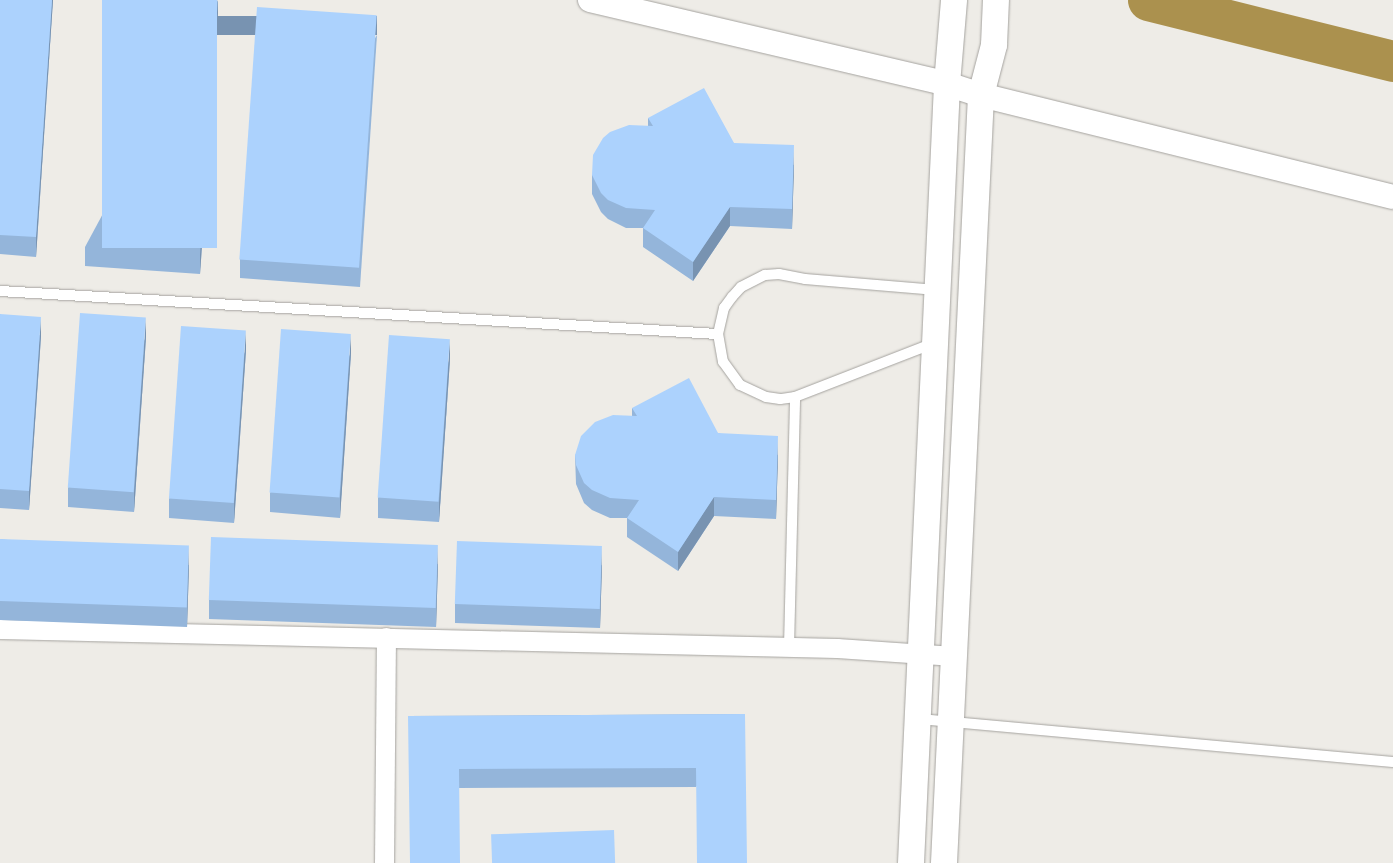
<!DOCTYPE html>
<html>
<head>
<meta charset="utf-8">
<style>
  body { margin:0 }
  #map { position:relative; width:1393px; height:863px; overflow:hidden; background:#eeece7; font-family:Cabin,sans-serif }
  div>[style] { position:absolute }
  .river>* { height:41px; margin:-20.5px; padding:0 20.5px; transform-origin:20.5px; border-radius:20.5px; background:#ab914e }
  .roads { filter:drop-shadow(0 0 1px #a5a39f) drop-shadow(0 0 1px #a5a39f) }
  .service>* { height:10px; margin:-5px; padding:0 5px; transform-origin:5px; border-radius:5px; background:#fff }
  .minor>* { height:19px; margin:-9.5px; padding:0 9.5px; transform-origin:9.5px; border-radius:9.5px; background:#fff }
  .tertiary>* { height:24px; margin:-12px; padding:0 12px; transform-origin:12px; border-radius:12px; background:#fff }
  .secondary>* { height:26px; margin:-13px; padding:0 13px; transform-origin:13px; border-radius:13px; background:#fff }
  .wall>* { inset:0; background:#94b5da }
  .shaded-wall>* { inset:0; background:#7893b1; transform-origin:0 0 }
  .building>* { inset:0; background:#acd2fd; transform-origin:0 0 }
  span { translate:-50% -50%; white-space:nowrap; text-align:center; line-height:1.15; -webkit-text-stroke:4.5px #fff; paint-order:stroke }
</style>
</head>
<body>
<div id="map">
  <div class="river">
    <i style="left:1148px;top:0;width:252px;rotate:14deg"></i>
  </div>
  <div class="roads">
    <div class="service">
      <i style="left:0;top:291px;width:719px;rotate:3.43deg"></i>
      <i style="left:934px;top:343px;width:149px;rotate:158.8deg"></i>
      <i style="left:795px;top:397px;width:15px;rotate:172deg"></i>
      <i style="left:780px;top:399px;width:14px;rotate:-172deg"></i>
      <i style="left:766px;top:397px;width:29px;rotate:-155deg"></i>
      <i style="left:740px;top:385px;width:29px;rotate:-126deg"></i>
      <i style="left:723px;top:362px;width:28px;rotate:-100deg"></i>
      <i style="left:718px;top:334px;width:27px;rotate:-77deg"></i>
      <i style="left:724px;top:308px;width:14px;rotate:-54deg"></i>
      <i style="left:732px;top:297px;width:13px;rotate:-48deg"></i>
      <i style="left:741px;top:287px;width:27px;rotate:-27deg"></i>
      <i style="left:765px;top:275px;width:14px;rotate:-4deg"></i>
      <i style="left:779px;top:274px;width:26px;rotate:11deg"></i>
      <i style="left:805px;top:279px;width:132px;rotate:4.8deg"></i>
      <i style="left:789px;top:647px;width:250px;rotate:-88.6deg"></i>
      <i style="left:919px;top:719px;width:476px;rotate:5.2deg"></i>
    </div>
    <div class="minor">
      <i style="left:0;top:629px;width:837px;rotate:1.3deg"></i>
      <i style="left:837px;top:648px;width:117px;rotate:3.9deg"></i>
      <i style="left:384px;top:863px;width:226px;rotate:-89.5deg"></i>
    </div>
    <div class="tertiary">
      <i style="left:590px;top:0;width:367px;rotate:13.2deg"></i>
      <i style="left:947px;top:84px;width:36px;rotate:18deg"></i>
      <i style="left:981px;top:95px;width:424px;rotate:13.9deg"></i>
    </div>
    <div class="secondary">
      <i style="left:911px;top:863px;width:780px;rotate:-87.35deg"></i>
      <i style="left:947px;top:84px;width:84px;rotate:-85.2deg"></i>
      <i style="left:944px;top:863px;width:769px;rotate:-87.24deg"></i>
      <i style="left:981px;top:95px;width:52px;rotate:-75.4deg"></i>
      <i style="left:994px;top:45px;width:45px;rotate:-87.5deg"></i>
    </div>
  </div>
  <div class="wall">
    <i style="clip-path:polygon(0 0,53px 0,36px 257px,0 254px)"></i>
    <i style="clip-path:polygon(218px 0,218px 13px,200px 274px,85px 266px,85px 247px)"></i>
    <i style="clip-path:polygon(377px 35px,360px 287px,240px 278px,240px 259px)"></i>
    <i style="clip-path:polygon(648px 118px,734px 143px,794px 165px,792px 229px,730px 226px,693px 281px,643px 247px,643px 228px,626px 228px,608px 219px,601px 212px,592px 194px,592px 175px,648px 126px)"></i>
    <i style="clip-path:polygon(0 314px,41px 336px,29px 510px,0 508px)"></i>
    <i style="clip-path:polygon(146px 337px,134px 512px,68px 507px,68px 488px)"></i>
    <i style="clip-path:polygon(246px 350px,234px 523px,169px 518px,169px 499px)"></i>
    <i style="clip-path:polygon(351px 353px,340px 518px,270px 512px,270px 493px)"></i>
    <i style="clip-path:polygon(450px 359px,439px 522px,378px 518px,378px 498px)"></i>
    <i style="clip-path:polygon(632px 408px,718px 433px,778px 455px,776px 519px,714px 516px,678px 571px,627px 537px,627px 518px,610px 518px,592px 510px,584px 503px,576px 484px,575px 455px,632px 416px)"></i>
    <i style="clip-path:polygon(0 539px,189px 565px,187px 627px,0 620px)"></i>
    <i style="clip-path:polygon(438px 564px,436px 627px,209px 619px,209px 600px)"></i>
    <i style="clip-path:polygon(602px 565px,600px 628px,455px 623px,455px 604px)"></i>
    <i style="clip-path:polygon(745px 714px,696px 787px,459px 788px,408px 716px)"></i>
  </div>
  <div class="shaded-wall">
    <i style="clip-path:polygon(52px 0,53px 0,36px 257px,36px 237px)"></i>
    <i style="clip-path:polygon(217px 0,218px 13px,200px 274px,200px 255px)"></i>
    <i style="left:377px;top:16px;width:19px;height:253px;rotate:90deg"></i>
    <i style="clip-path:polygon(794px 145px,794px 165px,792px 229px,792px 209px)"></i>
    <i style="clip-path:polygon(730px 207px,730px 226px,693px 281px,693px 262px)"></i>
    <i style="clip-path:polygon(41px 317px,41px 336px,29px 510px,29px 491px)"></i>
    <i style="clip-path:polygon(146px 318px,146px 337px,134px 512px,134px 493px)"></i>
    <i style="clip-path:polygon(246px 331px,246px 350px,234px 523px,234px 504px)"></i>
    <i style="clip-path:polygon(351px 334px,351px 353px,340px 518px,340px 498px)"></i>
    <i style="clip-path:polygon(450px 339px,450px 359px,439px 522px,439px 503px)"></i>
    <i style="clip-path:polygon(778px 436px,778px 455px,776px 519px,776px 500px)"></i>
    <i style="clip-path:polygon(714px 497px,714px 516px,678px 571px,678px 552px)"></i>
    <i style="clip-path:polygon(189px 545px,189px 565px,187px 627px,187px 607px)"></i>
    <i style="clip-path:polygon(438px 545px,438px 564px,436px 627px,436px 608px)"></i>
    <i style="clip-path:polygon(602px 546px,602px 565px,600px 628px,600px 609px)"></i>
  </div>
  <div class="building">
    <i style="clip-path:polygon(0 0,52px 0,36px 237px,0 235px)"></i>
    <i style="left:102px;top:0;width:115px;height:248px"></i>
    <i style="left:257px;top:7px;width:120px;height:253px;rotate:4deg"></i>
    <i style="clip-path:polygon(704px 88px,734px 143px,794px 145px,792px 209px,730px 207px,693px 262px,643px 228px,655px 210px,626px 208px,608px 200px,601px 193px,592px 175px,593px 155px,603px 138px,610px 132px,629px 125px,653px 126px,648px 118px)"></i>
    <i style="left:80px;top:313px;width:66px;height:175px;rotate:4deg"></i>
    <i style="clip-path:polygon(0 314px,41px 317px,29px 491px,0 489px)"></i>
    <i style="left:181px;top:326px;width:65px;height:173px;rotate:4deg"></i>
    <i style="left:281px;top:329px;width:70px;height:164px;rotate:4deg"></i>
    <i style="left:389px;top:335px;width:61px;height:163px;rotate:4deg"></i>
    <i style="clip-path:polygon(689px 378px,718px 433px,778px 436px,776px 500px,714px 497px,678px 552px,627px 518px,639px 500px,610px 498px,592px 490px,584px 483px,576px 465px,575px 455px,581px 436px,595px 422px,613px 415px,637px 416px,632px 408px)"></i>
    <i style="left:211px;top:537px;width:227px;height:63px;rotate:2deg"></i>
    <i style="left:0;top:539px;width:189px;height:62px;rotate:2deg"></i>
    <i style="left:457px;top:541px;width:145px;height:63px;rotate:2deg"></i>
    <i style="clip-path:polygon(745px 714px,747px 863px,697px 863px,696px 768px,459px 769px,460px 863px,410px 863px,408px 716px)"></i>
    <i style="left:614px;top:830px;width:33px;height:123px;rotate:88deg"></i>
  </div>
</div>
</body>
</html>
